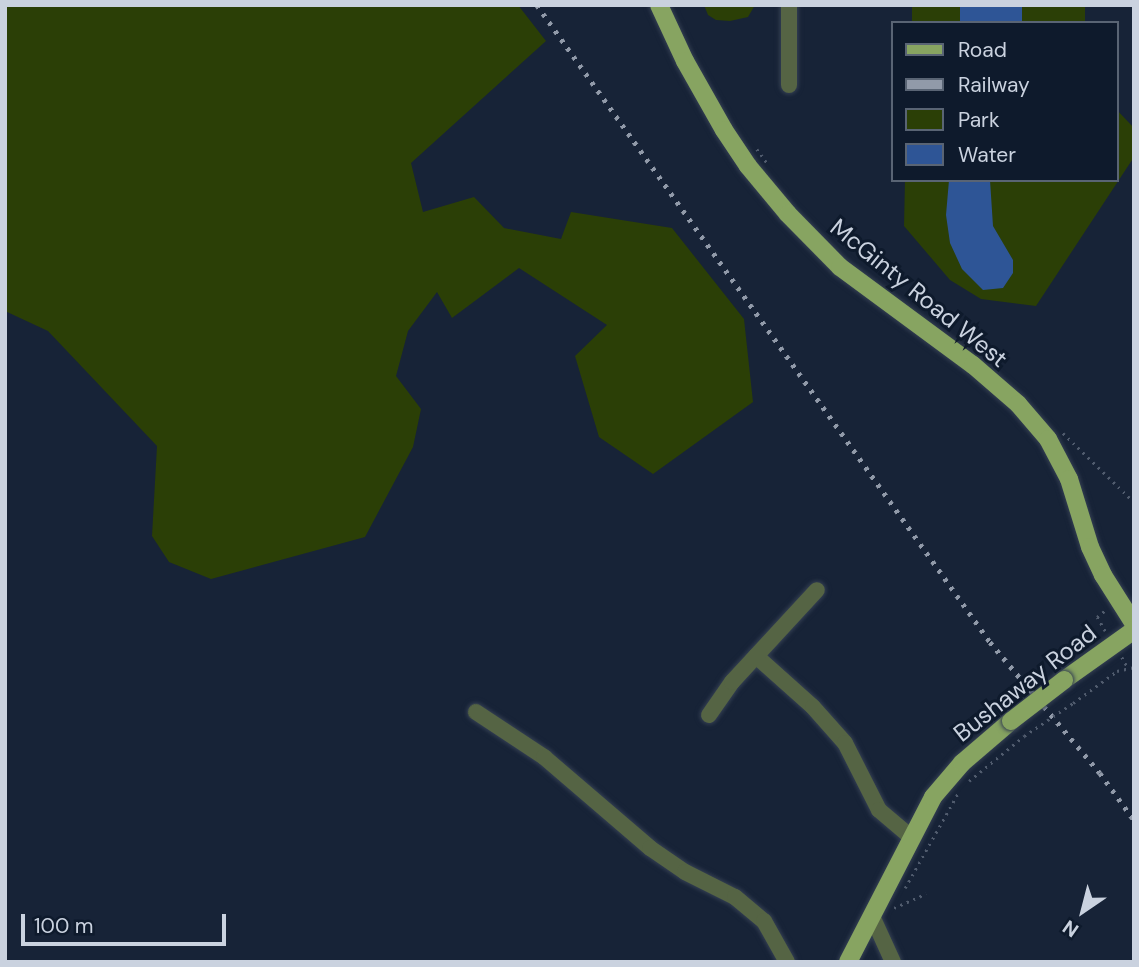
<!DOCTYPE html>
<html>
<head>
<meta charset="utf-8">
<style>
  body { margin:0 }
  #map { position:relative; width:1139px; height:967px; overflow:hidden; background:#172337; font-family:"DM Sans",sans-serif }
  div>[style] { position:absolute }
  .green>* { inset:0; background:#2b3f06; transform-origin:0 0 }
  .water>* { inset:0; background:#2e5596; transform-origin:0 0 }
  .path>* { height:2.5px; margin-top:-1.25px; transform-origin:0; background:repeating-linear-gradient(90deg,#515c6e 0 2px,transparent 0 7px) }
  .roads { filter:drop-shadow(0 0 2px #343f52) drop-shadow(0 0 2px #343f52) }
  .minor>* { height:16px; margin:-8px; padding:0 8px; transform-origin:8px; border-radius:8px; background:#556444 }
  .major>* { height:18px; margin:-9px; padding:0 9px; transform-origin:9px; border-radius:9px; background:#87a461 }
  .rail>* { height:4.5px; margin-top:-2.25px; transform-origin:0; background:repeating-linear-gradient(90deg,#919aa9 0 3.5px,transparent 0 10.5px) }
  .path-bridge>* { height:2.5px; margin-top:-1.25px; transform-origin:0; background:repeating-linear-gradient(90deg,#515c6e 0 2px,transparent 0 7px) }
  .bridges { filter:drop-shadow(0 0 2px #343f52) drop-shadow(0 0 2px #343f52) }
  .major-bridge>* { height:18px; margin:-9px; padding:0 9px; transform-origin:9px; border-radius:9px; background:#87a461 }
  span { translate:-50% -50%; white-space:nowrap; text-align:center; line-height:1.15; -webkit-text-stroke:6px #0e1a2c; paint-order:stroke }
  .street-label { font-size:24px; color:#cad2df }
  .frame { position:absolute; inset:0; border:7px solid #cad2df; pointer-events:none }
  .legend { position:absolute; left:891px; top:21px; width:228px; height:161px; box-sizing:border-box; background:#0e1a2c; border:2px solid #596474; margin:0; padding:9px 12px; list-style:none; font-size:21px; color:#cad2df }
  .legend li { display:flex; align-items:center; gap:14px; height:35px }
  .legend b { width:35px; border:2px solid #596474 }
  .north { position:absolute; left:1048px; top:876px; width:70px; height:70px; -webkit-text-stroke:5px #0e1a2c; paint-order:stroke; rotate:215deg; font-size:19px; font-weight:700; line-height:28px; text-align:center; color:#cad2df }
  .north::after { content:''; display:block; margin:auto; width:24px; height:32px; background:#cad2df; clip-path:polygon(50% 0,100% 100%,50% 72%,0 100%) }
  .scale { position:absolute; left:21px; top:914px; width:205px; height:32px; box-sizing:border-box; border:4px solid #cad2df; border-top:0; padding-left:9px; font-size:21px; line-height:24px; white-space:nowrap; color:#cad2df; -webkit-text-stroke:5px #0e1a2c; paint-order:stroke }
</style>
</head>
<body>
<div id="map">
  <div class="green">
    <i style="clip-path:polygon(5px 5px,518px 5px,546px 41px,411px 163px,423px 212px,474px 197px,504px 228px,561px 239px,571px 212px,672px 228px,744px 319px,753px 402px,653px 474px,599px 437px,575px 356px,607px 325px,519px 268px,452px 318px,437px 292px,408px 331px,396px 376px,421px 409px,413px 447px,365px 537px,211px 579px,169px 562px,152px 536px,157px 446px,48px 331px,5px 311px)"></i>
    <i style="clip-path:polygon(704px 5px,755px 5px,748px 17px,730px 21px,716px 20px,708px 15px)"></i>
    <i style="left:912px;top:5px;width:173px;height:18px"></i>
    <i style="clip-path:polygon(1116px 109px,1134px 128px,1134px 157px,1036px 306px,981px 299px,950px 280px,904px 226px,905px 180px,1116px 180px)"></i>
  </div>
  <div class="water">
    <i style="left:960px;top:5px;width:62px;height:18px"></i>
    <i style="clip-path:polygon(949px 180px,990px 180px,993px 226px,1013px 260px,1013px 273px,1003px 288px,983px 290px,962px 269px,950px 243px,946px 215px)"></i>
  </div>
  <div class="path">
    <i style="left:757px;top:149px;width:19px;rotate:54deg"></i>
    <i style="left:1063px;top:433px;width:99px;rotate:44.2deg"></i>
    <i style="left:1105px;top:631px;width:16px;rotate:-120deg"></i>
    <i style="left:1097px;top:617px;width:13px;rotate:-39deg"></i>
    <i style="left:1122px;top:657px;width:10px;rotate:61deg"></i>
    <i style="left:1073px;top:703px;width:54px;rotate:-36deg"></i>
    <i style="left:1117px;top:671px;width:17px;rotate:-13deg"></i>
    <i style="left:969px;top:781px;width:71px;rotate:-39.3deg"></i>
    <i style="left:905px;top:888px;width:109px;rotate:-60.8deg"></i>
    <i style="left:894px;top:908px;width:35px;rotate:-24deg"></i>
  </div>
  <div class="roads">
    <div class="minor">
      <i style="left:789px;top:85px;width:80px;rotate:-90deg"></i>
      <i style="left:756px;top:656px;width:76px;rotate:41.8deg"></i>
      <i style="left:813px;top:707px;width:48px;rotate:48.4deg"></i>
      <i style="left:845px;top:743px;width:75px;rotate:63.1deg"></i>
      <i style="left:879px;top:810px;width:42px;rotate:40.2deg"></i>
      <i style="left:476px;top:712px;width:82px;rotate:33.5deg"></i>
      <i style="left:544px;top:757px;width:140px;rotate:40.6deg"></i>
      <i style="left:650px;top:848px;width:42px;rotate:34.4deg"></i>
      <i style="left:685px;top:872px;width:56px;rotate:26.6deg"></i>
      <i style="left:735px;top:897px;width:38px;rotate:40deg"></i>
      <i style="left:764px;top:921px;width:47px;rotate:60.7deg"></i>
      <i style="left:709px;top:715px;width:40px;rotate:-55.1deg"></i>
      <i style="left:732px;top:682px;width:125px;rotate:-47.3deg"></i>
      <i style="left:872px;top:916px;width:51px;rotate:65.5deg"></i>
    </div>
    <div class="major">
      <i style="left:659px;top:5px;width:62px;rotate:65.1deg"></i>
      <i style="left:685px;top:61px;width:79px;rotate:60.5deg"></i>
      <i style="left:724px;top:130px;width:43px;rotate:56.3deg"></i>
      <i style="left:748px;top:166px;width:62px;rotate:50.2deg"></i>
      <i style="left:788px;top:214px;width:74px;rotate:45.5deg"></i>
      <i style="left:840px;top:267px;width:165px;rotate:36.4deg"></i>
      <i style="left:973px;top:365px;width:60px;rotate:40.9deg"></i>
      <i style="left:1018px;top:404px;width:46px;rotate:49.4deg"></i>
      <i style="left:1048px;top:439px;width:45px;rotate:62.3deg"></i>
      <i style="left:1069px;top:479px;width:71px;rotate:72.8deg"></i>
      <i style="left:1090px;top:547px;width:31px;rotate:65deg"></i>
      <i style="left:1103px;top:575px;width:58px;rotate:57.7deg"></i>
      <i style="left:1064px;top:680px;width:86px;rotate:-35.5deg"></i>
      <i style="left:848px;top:962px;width:186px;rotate:-62.7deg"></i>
      <i style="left:933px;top:797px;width:45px;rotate:-49.5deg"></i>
      <i style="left:962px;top:763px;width:65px;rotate:-40.6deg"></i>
    </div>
  </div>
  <div class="rail">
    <i style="left:537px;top:5px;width:782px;rotate:54.58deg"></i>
    <i style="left:990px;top:642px;width:171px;rotate:50deg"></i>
    <i style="left:1100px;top:773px;width:58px;rotate:54.1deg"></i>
  </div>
  <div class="path-bridge">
    <i style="left:1024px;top:736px;width:59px;rotate:-34deg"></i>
  </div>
  <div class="bridges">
    <div class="major-bridge">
      <i style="left:1011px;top:721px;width:67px;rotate:-37.7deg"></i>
    </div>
  </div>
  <div class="street-label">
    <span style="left:919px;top:293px;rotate:39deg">McGinty Road West</span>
    <span style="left:1025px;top:683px;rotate:-38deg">Bushaway Road</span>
  </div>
  <div class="frame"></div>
  <ul class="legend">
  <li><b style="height:9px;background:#87a461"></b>Road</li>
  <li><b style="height:9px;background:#919aa9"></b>Railway</li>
  <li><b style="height:19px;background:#2b3f06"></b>Park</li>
  <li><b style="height:19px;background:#2e5596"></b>Water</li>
  </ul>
  <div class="north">N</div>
  <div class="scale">100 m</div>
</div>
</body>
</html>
